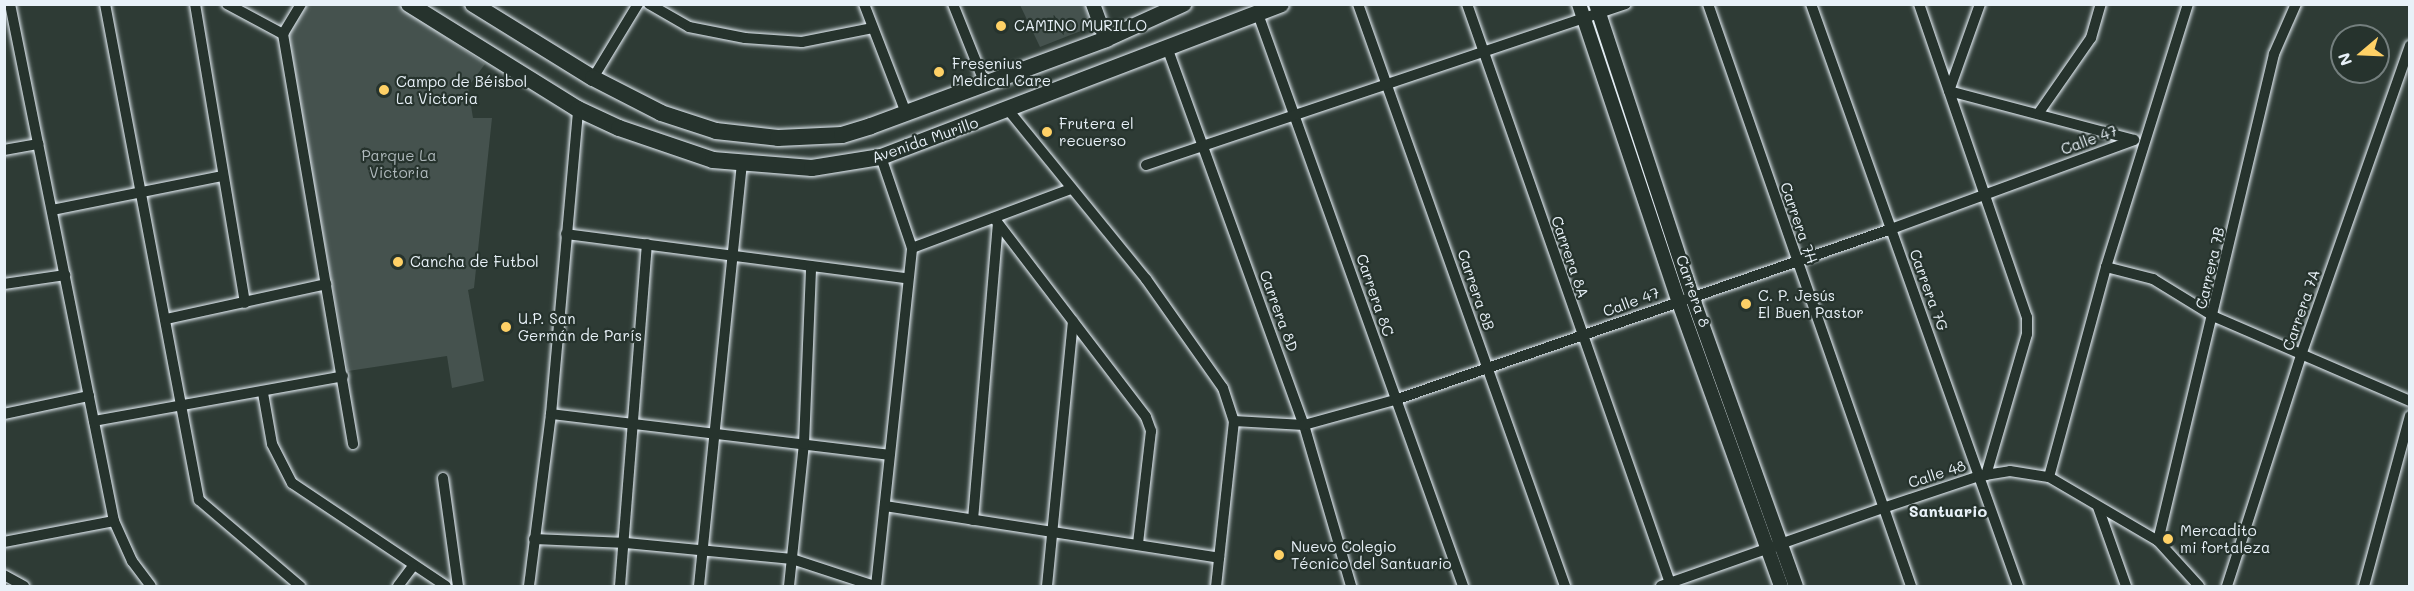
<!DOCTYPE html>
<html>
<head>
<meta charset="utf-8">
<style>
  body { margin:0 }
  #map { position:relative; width:2414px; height:591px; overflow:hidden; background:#2e3b35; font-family:Mali,sans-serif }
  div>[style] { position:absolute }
  .green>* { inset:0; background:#45524e }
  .roads { filter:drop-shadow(0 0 2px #e8f1f8) drop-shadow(0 0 2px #e8f1f8) }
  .minor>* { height:10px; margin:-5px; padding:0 5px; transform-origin:5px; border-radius:5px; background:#26332d }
  .tertiary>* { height:14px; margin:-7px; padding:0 7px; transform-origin:7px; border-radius:7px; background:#26332d }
  .primary>* { height:16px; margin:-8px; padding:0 8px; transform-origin:8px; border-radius:8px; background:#26332d }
  .dots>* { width:16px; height:16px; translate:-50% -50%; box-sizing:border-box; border:3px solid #26332d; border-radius:50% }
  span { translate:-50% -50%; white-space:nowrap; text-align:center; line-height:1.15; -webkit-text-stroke:4.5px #26332d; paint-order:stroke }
  .poi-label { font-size:15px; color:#e8f1f8 }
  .left { translate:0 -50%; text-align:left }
  .street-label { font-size:15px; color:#e8f1f8 }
  .park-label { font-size:15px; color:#afb9bc }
  .neighbourhood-label { font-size:16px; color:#e8f1f8; font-weight:700 }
  .frame { position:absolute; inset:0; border:6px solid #e8f1f8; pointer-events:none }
  .north { position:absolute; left:2330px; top:24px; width:60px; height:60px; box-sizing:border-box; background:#26332d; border:2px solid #747f7e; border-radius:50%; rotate:251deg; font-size:16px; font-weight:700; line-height:24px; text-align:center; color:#e8f1f8 }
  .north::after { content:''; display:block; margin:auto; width:21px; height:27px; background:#ffd166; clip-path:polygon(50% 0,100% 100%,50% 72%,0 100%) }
</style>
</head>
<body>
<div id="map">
  <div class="green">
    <i style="clip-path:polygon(307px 5px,398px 5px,485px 64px,468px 87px,473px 118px,492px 118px,474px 288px,468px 290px,484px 381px,452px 388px,447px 356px,348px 371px,287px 37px)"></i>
    <i style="clip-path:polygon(1020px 5px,1088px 5px,1096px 25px,1040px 47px)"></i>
  </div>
  <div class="roads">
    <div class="minor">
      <i style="left:10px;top:4px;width:527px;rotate:78.63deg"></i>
      <i style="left:114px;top:521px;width:44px;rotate:65.8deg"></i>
      <i style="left:132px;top:561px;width:31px;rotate:53deg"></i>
      <i style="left:105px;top:4px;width:505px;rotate:79.27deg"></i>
      <i style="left:199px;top:500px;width:133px;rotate:40.4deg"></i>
      <i style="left:195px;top:4px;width:303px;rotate:80.5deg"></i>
      <i style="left:227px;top:4px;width:64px;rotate:28.2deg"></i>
      <i style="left:301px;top:4px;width:35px;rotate:121deg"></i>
      <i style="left:283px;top:34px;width:416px;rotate:80.3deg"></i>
      <i style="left:649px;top:4px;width:46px;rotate:29.9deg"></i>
      <i style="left:689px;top:27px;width:57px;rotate:11.1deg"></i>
      <i style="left:745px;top:38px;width:57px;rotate:4deg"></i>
      <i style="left:802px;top:42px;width:72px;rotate:-11.2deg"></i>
      <i style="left:864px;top:4px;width:117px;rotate:68.9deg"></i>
      <i style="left:953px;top:4px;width:86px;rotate:68.2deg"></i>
      <i style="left:1358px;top:4px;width:618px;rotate:70.42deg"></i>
      <i style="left:1467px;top:4px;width:617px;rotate:70.68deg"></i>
      <i style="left:1708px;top:4px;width:616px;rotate:70.77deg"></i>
      <i style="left:1811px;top:4px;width:618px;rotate:70.42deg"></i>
      <i style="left:1919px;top:4px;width:331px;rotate:71deg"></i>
      <i style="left:2027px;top:317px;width:17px;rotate:90deg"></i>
      <i style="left:2027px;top:334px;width:147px;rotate:106.2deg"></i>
      <i style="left:1980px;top:4px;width:92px;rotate:109.6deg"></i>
      <i style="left:1949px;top:91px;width:191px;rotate:14.8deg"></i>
      <i style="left:1258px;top:14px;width:608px;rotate:70.28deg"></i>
      <i style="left:1168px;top:50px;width:399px;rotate:70.1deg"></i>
      <i style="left:1304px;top:425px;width:168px;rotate:73.7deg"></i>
      <i style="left:593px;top:78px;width:87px;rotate:-58.7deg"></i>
      <i style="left:1009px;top:111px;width:217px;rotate:50.8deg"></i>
      <i style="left:1146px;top:279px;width:133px;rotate:54.8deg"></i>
      <i style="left:1223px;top:388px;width:35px;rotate:72deg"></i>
      <i style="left:1234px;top:421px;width:166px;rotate:96.2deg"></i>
      <i style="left:2038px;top:114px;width:93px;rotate:-55.1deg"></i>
      <i style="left:2091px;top:38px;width:35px;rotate:-74deg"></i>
      <i style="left:4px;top:150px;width:35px;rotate:-10deg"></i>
      <i style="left:1146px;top:165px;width:506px;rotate:-18.54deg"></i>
      <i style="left:52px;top:210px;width:173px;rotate:-11.3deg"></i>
      <i style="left:994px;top:218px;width:250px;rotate:52.6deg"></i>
      <i style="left:1146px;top:417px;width:15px;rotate:70deg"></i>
      <i style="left:1151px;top:431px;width:114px;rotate:96.6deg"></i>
      <i style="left:566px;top:234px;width:344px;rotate:7.4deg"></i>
      <i style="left:912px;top:248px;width:170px;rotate:-20.4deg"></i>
      <i style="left:2106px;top:267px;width:49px;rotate:14.3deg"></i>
      <i style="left:2153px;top:279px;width:73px;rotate:31.5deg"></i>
      <i style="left:2215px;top:317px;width:212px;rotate:23.3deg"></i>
      <i style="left:4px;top:284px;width:62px;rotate:-8.4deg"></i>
      <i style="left:166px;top:319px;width:164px;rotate:-12.3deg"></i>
      <i style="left:263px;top:393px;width:52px;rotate:80deg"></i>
      <i style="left:272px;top:444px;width:44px;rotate:62.9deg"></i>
      <i style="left:292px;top:483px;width:185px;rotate:33.8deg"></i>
      <i style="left:4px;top:414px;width:87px;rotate:-12deg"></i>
      <i style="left:551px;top:414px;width:339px;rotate:6.9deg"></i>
      <i style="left:94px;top:421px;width:253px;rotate:-10.2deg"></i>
      <i style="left:1234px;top:421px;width:70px;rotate:3.3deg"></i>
      <i style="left:1304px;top:425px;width:94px;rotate:-15.4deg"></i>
      <i style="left:1395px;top:400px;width:525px;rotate:-19.02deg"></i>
      <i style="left:1891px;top:229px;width:259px;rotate:-20.1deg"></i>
      <i style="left:2049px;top:477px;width:218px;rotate:-74.8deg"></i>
      <i style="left:2106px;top:267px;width:275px;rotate:-72.7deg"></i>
      <i style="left:443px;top:478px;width:109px;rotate:82.1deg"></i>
      <i style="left:885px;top:506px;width:338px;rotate:8.8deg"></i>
      <i style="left:2098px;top:507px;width:84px;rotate:70.5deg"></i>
      <i style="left:973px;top:520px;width:297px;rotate:-85.2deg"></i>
      <i style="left:534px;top:539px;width:92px;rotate:2.5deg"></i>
      <i style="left:626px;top:543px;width:167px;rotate:5.5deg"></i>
      <i style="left:792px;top:559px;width:86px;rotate:18.2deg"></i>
      <i style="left:2158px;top:541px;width:501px;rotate:-76.6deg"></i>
      <i style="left:2274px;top:54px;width:55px;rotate:-66.3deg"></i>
      <i style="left:4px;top:542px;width:112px;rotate:-10.8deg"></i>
      <i style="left:4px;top:575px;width:23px;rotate:29deg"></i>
      <i style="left:398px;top:586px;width:25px;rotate:-53deg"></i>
      <i style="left:529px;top:586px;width:173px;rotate:-82.7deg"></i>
      <i style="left:551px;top:414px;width:306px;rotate:-84.9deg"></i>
      <i style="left:620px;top:586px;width:343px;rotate:-85.5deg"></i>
      <i style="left:699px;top:586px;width:423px;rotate:-84.2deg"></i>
      <i style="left:789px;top:586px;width:143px;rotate:-84deg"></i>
      <i style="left:804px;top:444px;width:178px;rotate:-87.7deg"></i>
      <i style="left:876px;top:586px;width:340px;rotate:-83.9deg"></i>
      <i style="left:912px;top:248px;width:96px;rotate:-108.8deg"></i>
      <i style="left:1047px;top:586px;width:266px;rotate:-84.4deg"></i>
      <i style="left:1661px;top:586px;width:235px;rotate:-19.4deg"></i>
      <i style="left:1883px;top:508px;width:101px;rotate:-18.4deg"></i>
      <i style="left:1979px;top:476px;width:31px;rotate:-9deg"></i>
      <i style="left:2010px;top:471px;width:39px;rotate:9deg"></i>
      <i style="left:2049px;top:477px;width:126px;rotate:30.4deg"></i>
      <i style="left:2158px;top:541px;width:61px;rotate:47.7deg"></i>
      <i style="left:2227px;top:586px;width:243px;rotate:-72.2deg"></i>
      <i style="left:2301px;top:355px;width:328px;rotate:-70.6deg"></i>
      <i style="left:2364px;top:586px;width:176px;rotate:-74.9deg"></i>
    </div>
    <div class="tertiary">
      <i style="left:1093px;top:4px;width:37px;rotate:70deg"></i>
      <i style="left:1579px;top:4px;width:312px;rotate:71.5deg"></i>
      <i style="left:1678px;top:300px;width:304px;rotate:70.2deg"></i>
      <i style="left:1596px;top:4px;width:307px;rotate:71.8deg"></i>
      <i style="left:1692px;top:296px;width:308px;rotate:70.3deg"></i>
    </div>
    <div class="primary">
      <i style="left:409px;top:4px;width:199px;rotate:31.9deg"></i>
      <i style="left:578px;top:109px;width:45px;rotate:24.9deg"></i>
      <i style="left:619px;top:128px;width:99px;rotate:18.8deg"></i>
      <i style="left:713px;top:160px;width:99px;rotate:4.6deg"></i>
      <i style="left:812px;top:168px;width:70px;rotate:-9.1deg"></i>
      <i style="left:881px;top:157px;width:428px;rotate:-20.9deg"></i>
      <i style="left:473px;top:4px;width:141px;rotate:31.7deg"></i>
      <i style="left:593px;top:78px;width:76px;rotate:27.2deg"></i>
      <i style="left:661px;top:113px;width:58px;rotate:18.1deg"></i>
      <i style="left:716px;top:131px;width:62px;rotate:6.4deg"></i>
      <i style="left:778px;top:138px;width:64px;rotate:-2.7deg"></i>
      <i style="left:842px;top:135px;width:30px;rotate:-17deg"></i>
      <i style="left:871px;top:126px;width:251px;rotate:-20.3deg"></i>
      <i style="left:1106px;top:39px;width:85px;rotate:-24.4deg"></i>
    </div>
  </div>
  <div class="dots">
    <i style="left:1001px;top:26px;background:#ffd166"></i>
    <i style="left:939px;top:72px;background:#ffd166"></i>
    <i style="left:384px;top:90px;background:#ffd166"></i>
    <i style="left:1047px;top:132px;background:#ffd166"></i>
    <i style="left:398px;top:262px;background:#ffd166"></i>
    <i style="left:1746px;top:304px;background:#ffd166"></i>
    <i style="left:506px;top:327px;background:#ffd166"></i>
    <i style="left:2168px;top:539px;background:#ffd166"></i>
    <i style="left:1279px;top:555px;background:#ffd166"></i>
  </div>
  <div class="poi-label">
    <span class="left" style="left:1014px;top:26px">CAMINO MURILLO</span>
    <span class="left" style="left:952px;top:72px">Fresenius<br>Medical Care</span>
    <span class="left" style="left:396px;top:90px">Campo de Béisbol<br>La Victoria</span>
    <span class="left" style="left:1059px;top:132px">Frutera el<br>recuerso</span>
    <span class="left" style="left:410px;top:262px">Cancha de Futbol</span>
    <span class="left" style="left:1758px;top:304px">C. P. Jesús<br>El Buen Pastor</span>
    <span class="left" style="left:518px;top:327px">U.P. San<br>Germán de París</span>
    <span class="left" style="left:2180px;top:539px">Mercadito<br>mi fortaleza</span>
    <span class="left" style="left:1291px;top:555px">Nuevo Colegio<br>Técnico del Santuario</span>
  </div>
  <div class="street-label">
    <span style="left:925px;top:140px;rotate:-19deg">Avenida Murillo</span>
    <span style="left:2089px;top:140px;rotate:-20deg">Calle 47</span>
    <span style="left:1799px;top:223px;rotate:71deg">Carrera 7H</span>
    <span style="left:1570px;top:257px;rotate:71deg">Carrera 8A</span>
    <span style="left:2210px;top:268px;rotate:-77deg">Carrera 7B</span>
    <span style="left:1476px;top:290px;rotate:71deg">Carrera 8B</span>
    <span style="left:1929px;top:290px;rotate:70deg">Carrera 7G</span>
    <span style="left:1693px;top:291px;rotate:71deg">Carrera 8</span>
    <span style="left:1375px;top:295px;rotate:71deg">Carrera 8C</span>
    <span style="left:1631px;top:302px;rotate:-20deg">Calle 47</span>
    <span style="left:2301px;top:310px;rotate:-71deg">Carrera 7A</span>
    <span style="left:1279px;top:311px;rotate:70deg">Carrera 8D</span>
    <span style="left:1937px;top:474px;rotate:-18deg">Calle 48</span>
  </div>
  <div class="park-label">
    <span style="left:399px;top:164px">Parque La<br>Victoria</span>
  </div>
  <div class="neighbourhood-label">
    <span style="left:1948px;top:511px">Santuario</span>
  </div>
  <div class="frame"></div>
  <div class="north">N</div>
</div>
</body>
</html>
